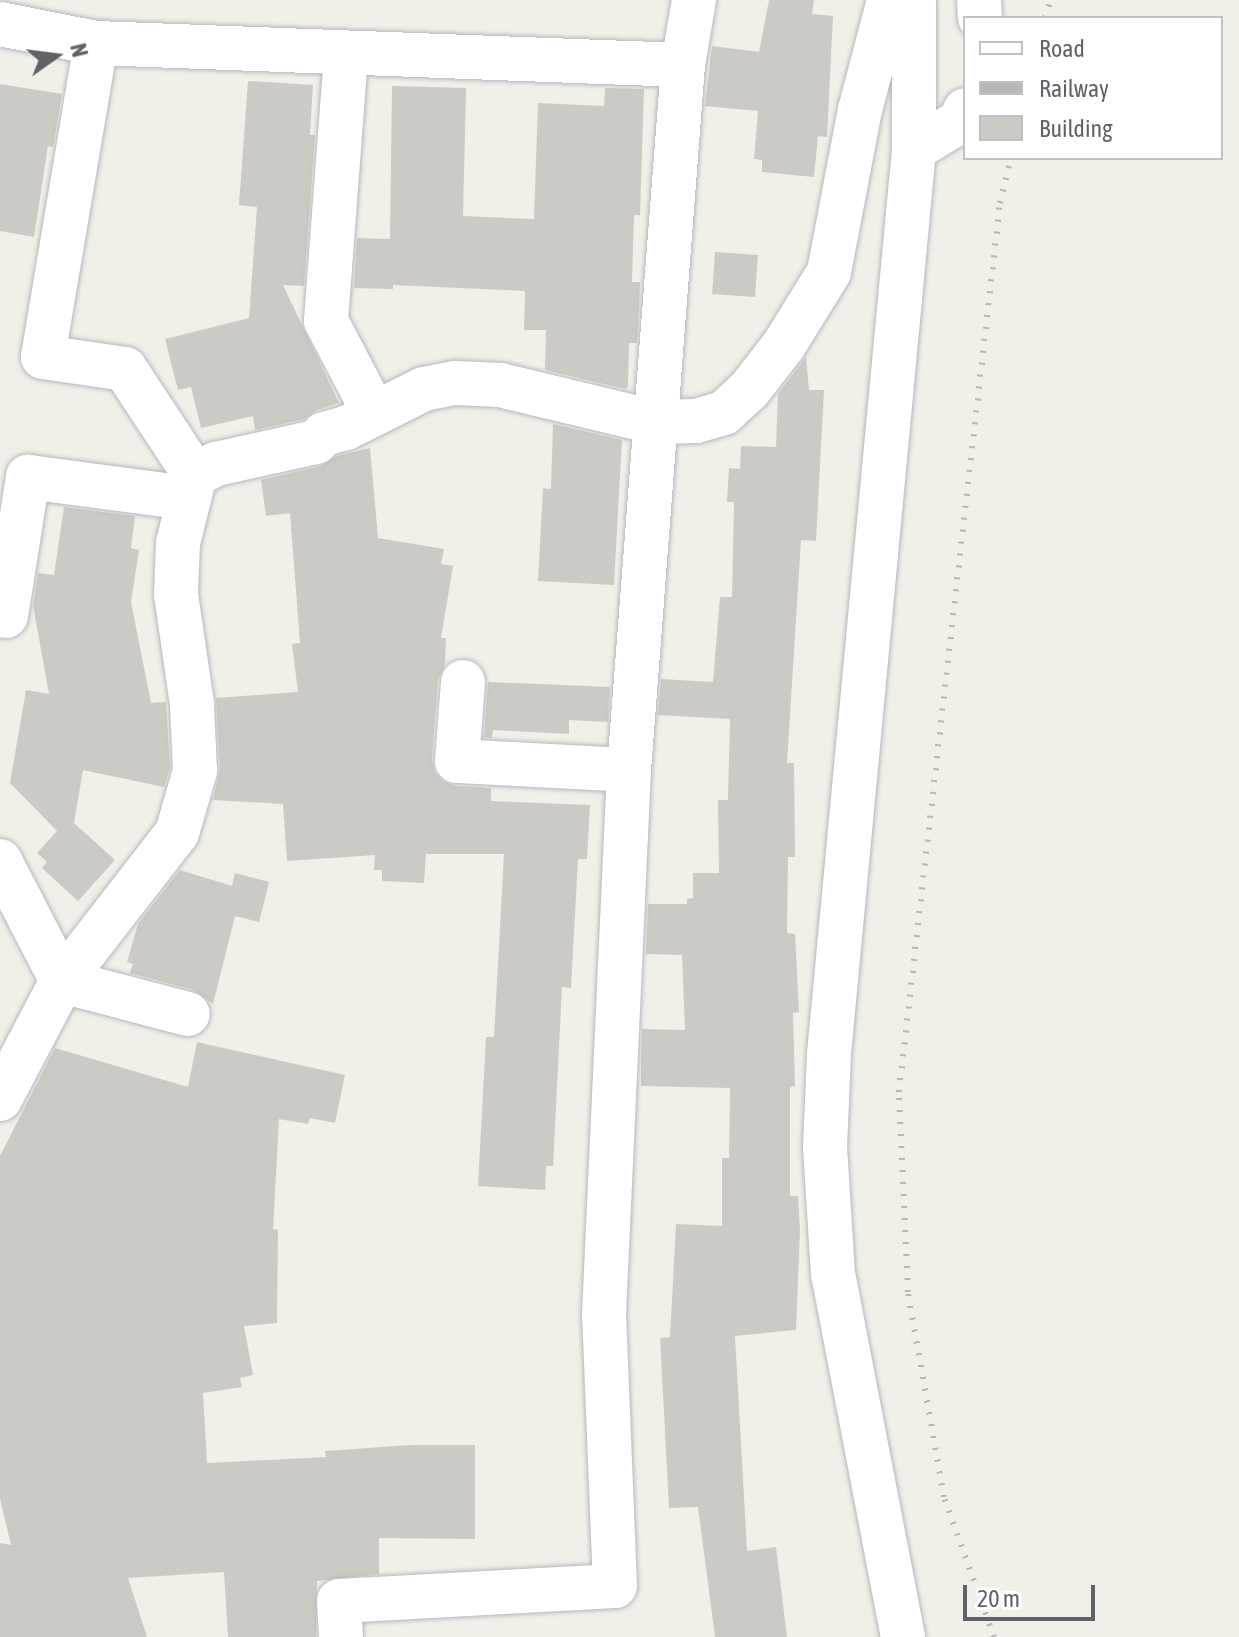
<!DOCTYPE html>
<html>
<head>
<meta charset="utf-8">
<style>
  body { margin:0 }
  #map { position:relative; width:1239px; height:1637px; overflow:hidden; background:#f1efe8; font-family:"Asap Condensed",sans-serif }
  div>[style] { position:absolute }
  .building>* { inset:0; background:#cccac5; transform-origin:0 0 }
  .roads { filter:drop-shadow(0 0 2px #b5b8bc) drop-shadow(0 0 2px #b5b8bc) }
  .street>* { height:44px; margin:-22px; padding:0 22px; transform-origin:22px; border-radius:22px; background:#fff }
  .rail>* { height:6px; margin-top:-3px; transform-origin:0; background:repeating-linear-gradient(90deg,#b6b7b8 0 2px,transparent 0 12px) }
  span { translate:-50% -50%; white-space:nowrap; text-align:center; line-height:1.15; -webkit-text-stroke:6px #fff; paint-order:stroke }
  .legend { position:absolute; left:963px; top:16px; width:260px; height:144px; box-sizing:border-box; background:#fff; border:2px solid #bfc1c3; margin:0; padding:10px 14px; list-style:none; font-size:24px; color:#5f6368 }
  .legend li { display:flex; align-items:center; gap:16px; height:40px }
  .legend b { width:40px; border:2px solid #bfc1c3 }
  .north { position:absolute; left:16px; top:16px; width:80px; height:80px; -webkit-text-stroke:6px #fff; paint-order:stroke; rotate:76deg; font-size:22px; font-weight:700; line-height:32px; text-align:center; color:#5f6368 }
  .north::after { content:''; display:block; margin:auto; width:28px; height:36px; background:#5f6368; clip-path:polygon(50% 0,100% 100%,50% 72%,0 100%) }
  .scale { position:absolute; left:963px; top:1585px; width:132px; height:36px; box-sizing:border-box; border:4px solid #5f6368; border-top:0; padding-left:10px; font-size:24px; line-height:28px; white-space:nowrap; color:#5f6368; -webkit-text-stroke:6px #fff; paint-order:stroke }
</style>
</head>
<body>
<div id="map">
  <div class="building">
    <i style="clip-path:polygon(769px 0,814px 0,812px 14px,833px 16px,827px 137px,818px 136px,814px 177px,762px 172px,762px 160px,754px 159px,758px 111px,705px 106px,712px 46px,759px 52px)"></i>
    <i style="clip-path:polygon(248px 81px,313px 85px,310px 135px,315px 135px,304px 286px,283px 285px,339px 403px,317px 410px,304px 419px,255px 430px,253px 416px,201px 428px,191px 387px,178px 390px,165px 339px,249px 318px,257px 207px,239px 205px)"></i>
    <i style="clip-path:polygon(0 84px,62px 94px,53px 147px,48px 146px,34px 237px,0 231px)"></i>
    <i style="clip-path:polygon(392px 86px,466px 88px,463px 216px,534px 219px,538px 103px,604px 106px,605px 88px,644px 89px,640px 215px,634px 215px,632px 282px,640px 282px,639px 311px,637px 343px,629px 343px,628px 387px,625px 389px,545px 370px,546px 330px,524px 330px,525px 291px,393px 285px,393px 289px,354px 288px,357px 238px,390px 239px)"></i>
    <i style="left:715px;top:252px;width:43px;height:42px;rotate:4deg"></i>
    <i style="clip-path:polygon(806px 357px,809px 390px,824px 390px,816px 541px,801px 540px,787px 763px,794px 763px,795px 857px,788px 857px,787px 933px,795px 934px,799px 1012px,793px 1013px,795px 1086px,790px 1087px,790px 1196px,798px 1196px,800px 1230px,796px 1330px,735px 1336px,747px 1551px,776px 1547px,787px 1637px,715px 1637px,698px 1507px,669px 1508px,660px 1338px,670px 1337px,676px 1224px,722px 1226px,722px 1158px,729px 1158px,730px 1088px,641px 1086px,641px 1057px,642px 1029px,685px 1030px,682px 955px,646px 954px,648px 904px,687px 904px,687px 899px,693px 898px,693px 873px,719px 873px,718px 800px,728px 800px,730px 719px,658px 715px,661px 679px,713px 682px,720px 597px,732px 597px,734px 502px,727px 502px,729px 468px,740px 469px,741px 446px,776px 447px,778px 394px)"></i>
    <i style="clip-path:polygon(553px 424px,622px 440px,614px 585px,538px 581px,543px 488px,551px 489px)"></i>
    <i style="clip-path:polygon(370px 448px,378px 538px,444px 549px,441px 564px,453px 566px,441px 638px,446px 638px,445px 665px,438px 680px,432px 759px,435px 773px,443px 781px,455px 786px,491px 788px,491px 801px,590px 805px,587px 859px,578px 859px,571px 988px,562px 987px,553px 1166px,546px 1166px,545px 1190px,478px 1186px,486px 1037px,494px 1037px,504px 854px,426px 854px,424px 883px,382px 881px,382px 870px,374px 870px,375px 855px,287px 861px,283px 804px,213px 800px,220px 770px,216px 698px,298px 692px,292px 644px,300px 643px,290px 513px,266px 516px,261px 480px,321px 466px,337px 456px)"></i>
    <i style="clip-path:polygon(64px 507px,135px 516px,131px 548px,139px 550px,131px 602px,151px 703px,166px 702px,170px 768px,164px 787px,83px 770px,74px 823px,115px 860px,78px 901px,42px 868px,47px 862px,37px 853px,57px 831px,10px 783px,26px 690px,49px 694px,33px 605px,38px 573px,54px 575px)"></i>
    <i style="clip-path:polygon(488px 682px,610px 687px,608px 722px,569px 720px,569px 734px,493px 730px,492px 738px,484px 737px)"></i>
    <i style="clip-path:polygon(180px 870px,232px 886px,235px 873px,269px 882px,259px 922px,235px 916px,213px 1004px,194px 990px,130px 973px,133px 964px,127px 962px,138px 924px)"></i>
    <i style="clip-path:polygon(197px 1042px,345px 1075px,335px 1123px,310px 1118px,308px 1124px,279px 1119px,273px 1229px,278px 1230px,277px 1323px,244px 1326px,253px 1375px,240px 1378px,242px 1387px,203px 1393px,207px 1463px,326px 1457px,325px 1451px,411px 1445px,475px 1445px,475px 1539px,379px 1538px,379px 1574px,317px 1581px,316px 1637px,228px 1637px,224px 1572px,128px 1578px,147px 1637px,0 1637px,0 1543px,11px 1545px,0 1499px,0 1156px,55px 1048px,188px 1087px)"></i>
  </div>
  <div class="roads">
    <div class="street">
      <i style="left:979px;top:0;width:18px;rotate:87deg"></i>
      <i style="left:0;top:24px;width:98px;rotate:11.2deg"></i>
      <i style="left:96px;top:43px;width:587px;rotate:2.15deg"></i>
      <i style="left:96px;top:43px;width:318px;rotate:99.6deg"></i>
      <i style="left:43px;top:357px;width:83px;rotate:8.3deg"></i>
      <i style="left:125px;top:369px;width:127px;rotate:56.6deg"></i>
      <i style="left:346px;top:55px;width:267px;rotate:94.3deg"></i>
      <i style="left:326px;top:321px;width:104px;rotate:62.4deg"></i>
      <i style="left:914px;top:149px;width:56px;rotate:-31.1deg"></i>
      <i style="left:962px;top:120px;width:10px;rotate:-73deg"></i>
      <i style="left:6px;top:616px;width:141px;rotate:-81deg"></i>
      <i style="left:28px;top:477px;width:160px;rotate:7.5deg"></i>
      <i style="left:463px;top:682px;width:79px;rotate:94.3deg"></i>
      <i style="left:457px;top:761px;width:172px;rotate:3deg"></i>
      <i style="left:0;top:861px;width:135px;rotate:62.7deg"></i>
      <i style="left:62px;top:981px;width:130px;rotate:14.7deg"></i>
      <i style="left:0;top:1099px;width:133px;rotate:-62.3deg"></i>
      <i style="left:62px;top:981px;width:187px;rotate:-52.2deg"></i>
      <i style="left:177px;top:833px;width:65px;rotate:-73.8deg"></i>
      <i style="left:195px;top:771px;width:67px;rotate:-92.6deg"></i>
      <i style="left:192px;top:704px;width:111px;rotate:-98.3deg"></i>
      <i style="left:176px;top:594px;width:51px;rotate:-87.8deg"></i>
      <i style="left:178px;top:543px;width:70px;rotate:-76deg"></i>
      <i style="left:195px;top:475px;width:24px;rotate:-28deg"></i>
      <i style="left:216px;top:464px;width:102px;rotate:-12.4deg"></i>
      <i style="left:316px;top:442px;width:11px;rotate:-45deg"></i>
      <i style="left:324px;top:434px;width:23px;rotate:-15deg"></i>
      <i style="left:346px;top:428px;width:87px;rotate:-26.6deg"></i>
      <i style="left:424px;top:389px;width:33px;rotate:-11deg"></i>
      <i style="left:456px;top:383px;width:44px;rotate:2.6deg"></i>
      <i style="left:500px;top:385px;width:158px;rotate:13.5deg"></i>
      <i style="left:654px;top:422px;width:42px;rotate:-1.4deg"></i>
      <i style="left:696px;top:421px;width:29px;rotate:-16deg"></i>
      <i style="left:724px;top:413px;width:34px;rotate:-43deg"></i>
      <i style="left:749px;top:390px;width:57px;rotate:-52.1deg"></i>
      <i style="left:784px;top:345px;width:86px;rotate:-58.3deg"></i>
      <i style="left:829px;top:272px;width:165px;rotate:-79.2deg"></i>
      <i style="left:860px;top:110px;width:114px;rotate:-75.2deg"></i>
      <i style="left:341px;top:1637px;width:36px;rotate:-93deg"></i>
      <i style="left:339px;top:1601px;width:276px;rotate:-3.1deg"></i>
      <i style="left:615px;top:1586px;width:272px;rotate:-92.3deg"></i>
      <i style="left:604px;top:1314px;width:545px;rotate:-87.37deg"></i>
      <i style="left:629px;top:770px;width:707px;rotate:-85.62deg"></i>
      <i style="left:683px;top:65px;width:66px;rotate:-80.4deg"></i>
      <i style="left:903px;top:1637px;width:370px;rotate:-100.9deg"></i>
      <i style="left:833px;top:1274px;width:127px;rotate:-93.6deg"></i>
      <i style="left:825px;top:1147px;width:93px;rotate:-87.5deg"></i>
      <i style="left:829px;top:1054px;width:909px;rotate:-84.63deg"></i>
      <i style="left:914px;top:149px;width:149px;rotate:-90deg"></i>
    </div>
  </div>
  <div class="rail">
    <i style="left:1045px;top:18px;width:19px;rotate:-72deg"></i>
    <i style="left:994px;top:1637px;width:149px;rotate:-109.7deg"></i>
    <i style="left:944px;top:1497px;width:208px;rotate:-100deg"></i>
    <i style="left:908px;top:1292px;width:200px;rotate:-92.6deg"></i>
    <i style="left:899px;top:1092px;width:895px;rotate:-83.52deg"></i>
    <i style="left:1000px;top:203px;width:46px;rotate:-76.3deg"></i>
  </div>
  <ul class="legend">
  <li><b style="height:10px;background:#fff"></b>Road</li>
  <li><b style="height:10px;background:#b6b7b8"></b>Railway</li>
  <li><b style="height:22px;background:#cccac5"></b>Building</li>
  </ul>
  <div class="north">N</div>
  <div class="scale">20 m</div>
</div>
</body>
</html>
